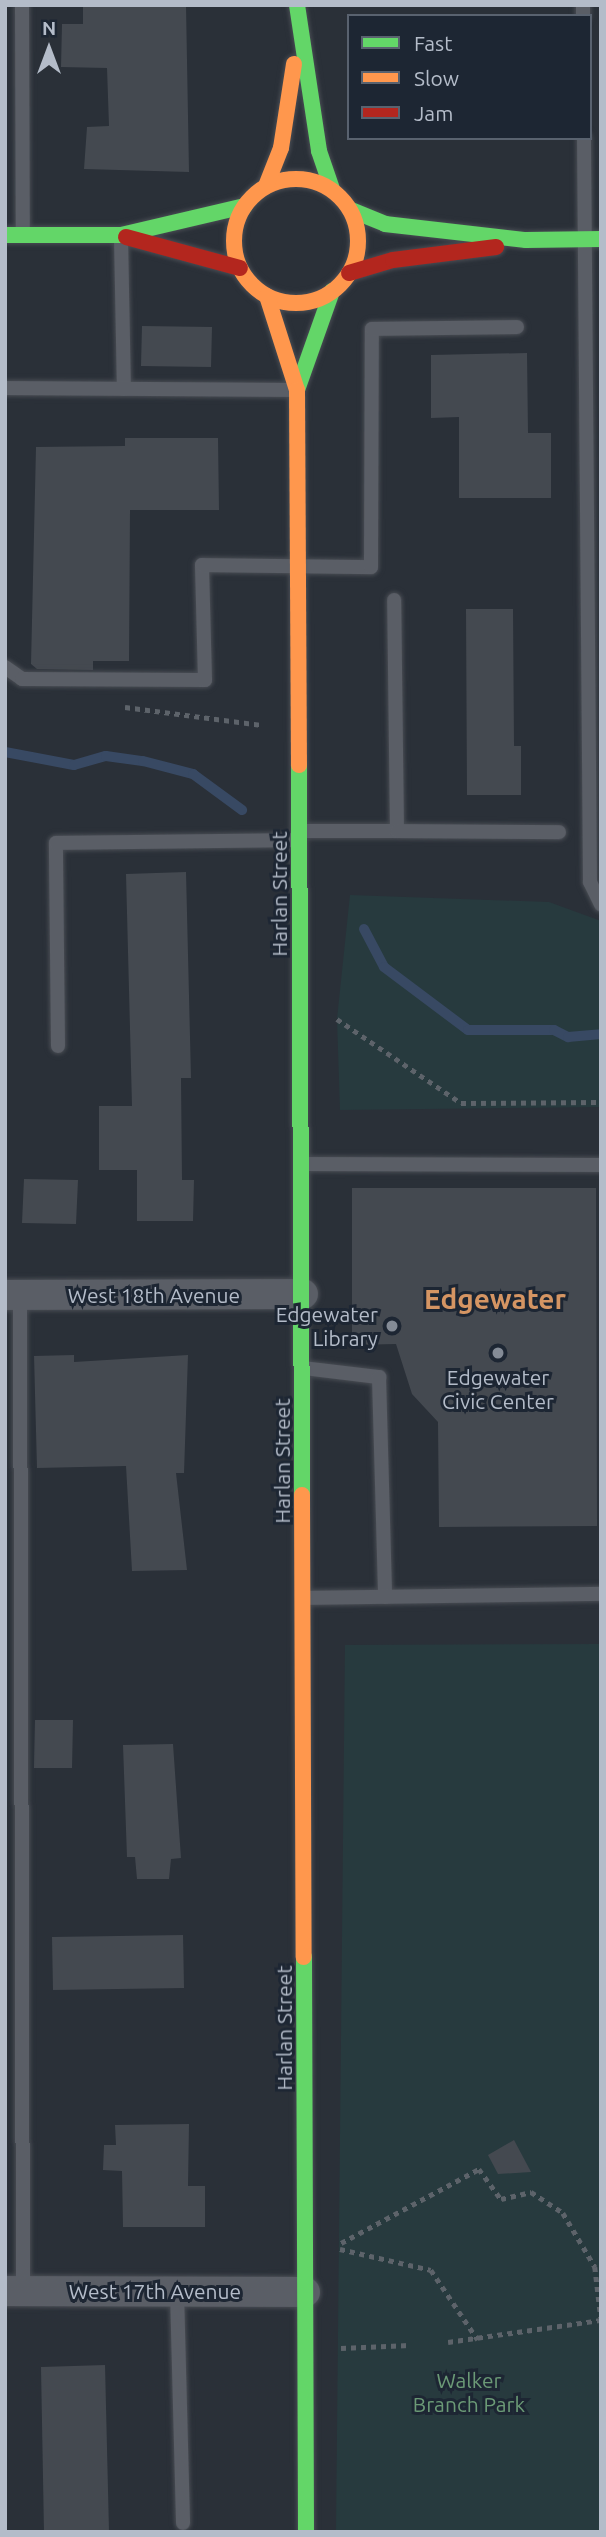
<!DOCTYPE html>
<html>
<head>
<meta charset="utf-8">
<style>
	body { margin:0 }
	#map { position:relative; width:606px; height:2537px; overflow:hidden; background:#2a3038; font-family:Ubuntu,sans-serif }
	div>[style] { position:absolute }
	.green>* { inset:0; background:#273a3e }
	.stream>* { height:10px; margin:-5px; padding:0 5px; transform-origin:5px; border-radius:5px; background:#384963 }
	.building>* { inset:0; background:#444950 }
	.path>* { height:4.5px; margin-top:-2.25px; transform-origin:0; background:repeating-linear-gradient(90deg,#5d636a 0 5px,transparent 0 10px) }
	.roads { filter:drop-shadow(0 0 2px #484c53) drop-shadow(0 0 2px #484c53) }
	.lane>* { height:14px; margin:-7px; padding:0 7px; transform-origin:7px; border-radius:7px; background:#5a5e66 }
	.street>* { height:30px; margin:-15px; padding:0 15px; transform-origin:15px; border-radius:15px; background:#5a5e66 }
	.fast>* { height:16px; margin:-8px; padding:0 8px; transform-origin:8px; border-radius:8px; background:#63d668 }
	.slow>* { height:16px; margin:-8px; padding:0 8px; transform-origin:8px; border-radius:8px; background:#ff974d }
	.slow>.ring { margin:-8px; padding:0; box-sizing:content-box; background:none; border:16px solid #ff974d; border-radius:50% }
	.jam>* { height:16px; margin:-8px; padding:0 8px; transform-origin:8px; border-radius:8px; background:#b3261e }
	.dots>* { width:19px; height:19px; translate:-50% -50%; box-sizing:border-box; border:4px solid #1d2633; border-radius:50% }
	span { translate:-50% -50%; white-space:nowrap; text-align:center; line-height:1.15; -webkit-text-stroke:6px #1d2633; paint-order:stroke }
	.street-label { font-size:21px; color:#b4bcc9 }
	.poi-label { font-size:21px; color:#b4bcc9 }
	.right { translate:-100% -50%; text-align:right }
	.park-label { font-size:21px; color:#6b9a76 }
	.district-label { font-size:28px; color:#d59563; font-weight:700 }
	.frame { position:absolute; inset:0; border:7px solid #b4bcc9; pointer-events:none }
	.legend { position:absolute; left:347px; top:14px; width:245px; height:126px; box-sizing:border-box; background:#1d2633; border:2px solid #59626f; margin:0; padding:9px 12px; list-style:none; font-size:21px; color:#b4bcc9 }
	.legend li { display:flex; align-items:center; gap:14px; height:35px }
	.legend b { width:35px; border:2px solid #59626f }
	.north { position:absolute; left:14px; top:14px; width:70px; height:70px; -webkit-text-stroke:5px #1d2633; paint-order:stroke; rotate:0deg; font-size:19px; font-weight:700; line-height:28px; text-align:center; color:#b4bcc9 }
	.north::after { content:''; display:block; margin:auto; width:24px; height:32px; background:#b4bcc9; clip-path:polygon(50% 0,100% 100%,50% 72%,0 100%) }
</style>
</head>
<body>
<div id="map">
	<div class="green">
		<i style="clip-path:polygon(350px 895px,549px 902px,601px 921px,601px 1107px,340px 1110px,337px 1019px)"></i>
		<i style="clip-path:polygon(601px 1644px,601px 2532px,336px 2532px,345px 1645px)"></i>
	</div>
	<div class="stream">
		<i style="left:5px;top:752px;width:70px;rotate:10.7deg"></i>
		<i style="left:74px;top:765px;width:33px;rotate:-16deg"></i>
		<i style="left:106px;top:756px;width:37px;rotate:8deg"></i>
		<i style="left:143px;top:761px;width:52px;rotate:14.6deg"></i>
		<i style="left:193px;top:774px;width:61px;rotate:36.3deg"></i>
		<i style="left:364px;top:929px;width:43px;rotate:62.2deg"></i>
		<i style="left:384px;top:967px;width:105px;rotate:36.9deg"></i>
		<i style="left:468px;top:1030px;width:86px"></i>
		<i style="left:554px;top:1030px;width:16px;rotate:27deg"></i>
		<i style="left:568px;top:1037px;width:33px;rotate:-5deg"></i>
	</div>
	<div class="building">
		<i style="clip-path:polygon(83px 5px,186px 5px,189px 172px,84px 169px,87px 127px,109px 126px,107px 68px,61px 67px,62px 24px,83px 24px)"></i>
		<i style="clip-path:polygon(142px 326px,212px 327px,211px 367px,141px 366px)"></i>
		<i style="clip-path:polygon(527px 353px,528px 433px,551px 433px,551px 498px,459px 498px,459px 417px,431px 418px,431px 355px)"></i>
		<i style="clip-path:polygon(125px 438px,218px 438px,219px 510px,130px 510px,129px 661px,93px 661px,93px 670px,37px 669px,31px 664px,36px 447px,125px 446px)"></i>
		<i style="clip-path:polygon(466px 609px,513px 609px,514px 746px,521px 746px,521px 795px,467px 795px)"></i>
		<i style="clip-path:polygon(186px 872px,191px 1078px,181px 1078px,182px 1180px,194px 1180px,193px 1221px,137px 1221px,137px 1170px,99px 1170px,99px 1106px,132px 1106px,126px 874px)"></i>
		<i style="clip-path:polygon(24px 1179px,78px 1180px,76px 1224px,22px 1223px)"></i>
		<i style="clip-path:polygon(352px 1188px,596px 1188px,597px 1526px,439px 1527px,438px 1422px,412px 1394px,396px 1344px,352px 1345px)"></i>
		<i style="clip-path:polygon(74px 1355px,74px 1362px,188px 1355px,184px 1473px,176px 1473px,187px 1570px,132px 1571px,126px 1466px,37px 1468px,34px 1356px)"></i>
		<i style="clip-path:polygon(35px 1720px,73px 1720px,72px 1768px,34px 1768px)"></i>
		<i style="clip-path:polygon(173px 1744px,181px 1858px,171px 1859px,169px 1879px,137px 1879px,135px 1857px,127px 1857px,123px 1745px)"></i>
		<i style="clip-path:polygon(183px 1935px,184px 1988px,53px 1990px,52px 1937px)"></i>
		<i style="clip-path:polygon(189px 2124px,188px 2186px,205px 2186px,205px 2227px,123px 2227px,122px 2171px,103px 2170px,104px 2145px,116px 2145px,115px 2125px)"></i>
		<i style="clip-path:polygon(514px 2140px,531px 2172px,498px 2174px,488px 2155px)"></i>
		<i style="clip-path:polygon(105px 2365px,109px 2532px,44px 2532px,41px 2367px)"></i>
	</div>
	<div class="path">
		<i style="left:125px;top:707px;width:138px;rotate:7.5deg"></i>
		<i style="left:337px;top:1019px;width:150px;rotate:34.1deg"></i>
		<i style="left:461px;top:1103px;width:140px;rotate:-0.4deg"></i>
		<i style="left:341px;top:2243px;width:157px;rotate:-28.2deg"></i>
		<i style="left:479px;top:2169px;width:37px;rotate:54deg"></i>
		<i style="left:501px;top:2199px;width:31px;rotate:-13deg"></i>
		<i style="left:531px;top:2192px;width:38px;rotate:33deg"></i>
		<i style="left:563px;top:2213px;width:63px;rotate:59.3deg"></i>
		<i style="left:595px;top:2267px;width:51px;rotate:83.3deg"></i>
		<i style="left:340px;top:2249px;width:93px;rotate:13deg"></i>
		<i style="left:431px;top:2270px;width:84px;rotate:56.1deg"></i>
		<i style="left:448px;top:2342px;width:155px;rotate:-8.2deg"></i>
		<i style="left:341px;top:2348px;width:69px;rotate:-2.5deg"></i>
	</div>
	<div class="roads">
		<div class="lane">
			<i style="left:22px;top:5px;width:230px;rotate:89.8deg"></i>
			<i style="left:583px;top:5px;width:11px;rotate:90deg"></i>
			<i style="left:584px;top:138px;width:744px;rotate:89.54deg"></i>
			<i style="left:590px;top:882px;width:25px;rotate:64deg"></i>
			<i style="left:121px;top:237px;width:152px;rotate:88.9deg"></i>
			<i style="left:5px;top:388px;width:289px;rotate:0.4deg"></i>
			<i style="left:5px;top:667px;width:21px;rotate:35deg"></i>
			<i style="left:22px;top:679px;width:183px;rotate:0.3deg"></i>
			<i style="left:205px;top:680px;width:115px;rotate:-91.5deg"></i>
			<i style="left:202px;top:565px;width:169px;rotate:0.7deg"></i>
			<i style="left:371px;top:567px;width:238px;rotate:-89.8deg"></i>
			<i style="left:372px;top:329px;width:145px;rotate:-0.8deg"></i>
			<i style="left:302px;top:831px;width:95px"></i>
			<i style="left:397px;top:831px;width:231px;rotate:-90.7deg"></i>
			<i style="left:397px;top:831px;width:162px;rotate:0.4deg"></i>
			<i style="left:58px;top:1046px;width:203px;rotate:-90.6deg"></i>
			<i style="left:56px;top:843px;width:241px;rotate:-0.7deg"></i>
			<i style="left:302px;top:1164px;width:299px;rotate:0.2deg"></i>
			<i style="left:20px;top:1295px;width:996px;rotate:89.83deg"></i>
			<i style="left:303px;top:1368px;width:77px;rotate:6.8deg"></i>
			<i style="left:379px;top:1377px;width:220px;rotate:88.4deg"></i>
			<i style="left:305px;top:1598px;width:296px;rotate:-0.8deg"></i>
			<i style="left:177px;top:2292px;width:231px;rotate:88.5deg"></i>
		</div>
		<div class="street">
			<i style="left:5px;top:1295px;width:298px;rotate:-0.2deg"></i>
			<i style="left:5px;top:2291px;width:300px;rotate:0.2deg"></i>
		</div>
		<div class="fast">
			<i style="left:297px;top:5px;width:148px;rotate:81.4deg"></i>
			<i style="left:319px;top:151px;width:40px;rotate:71.1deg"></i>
			<i style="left:351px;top:210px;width:37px;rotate:22deg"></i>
			<i style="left:385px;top:224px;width:142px;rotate:6.5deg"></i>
			<i style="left:526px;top:240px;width:75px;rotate:-0.8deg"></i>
			<i style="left:5px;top:235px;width:116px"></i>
			<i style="left:121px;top:235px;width:127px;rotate:-13.2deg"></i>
			<i style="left:297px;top:390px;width:105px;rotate:-70.5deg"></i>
			<i style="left:299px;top:765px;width:730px;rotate:89.76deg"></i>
			<i style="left:304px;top:1957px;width:575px;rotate:89.8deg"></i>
		</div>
		<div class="slow">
			<i class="ring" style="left:234px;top:179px;width:108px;height:108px"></i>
			<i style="left:266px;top:186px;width:41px;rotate:-68.5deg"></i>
			<i style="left:281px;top:148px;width:85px;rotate:-81.2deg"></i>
			<i style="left:267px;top:296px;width:99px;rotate:72.3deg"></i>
			<i style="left:297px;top:390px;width:375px;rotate:89.7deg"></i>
			<i style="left:302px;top:1495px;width:462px;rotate:89.8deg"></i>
		</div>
		<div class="jam">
			<i style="left:126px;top:237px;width:118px;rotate:15.2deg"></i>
			<i style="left:349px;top:273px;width:46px;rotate:-16.5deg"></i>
			<i style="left:393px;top:260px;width:104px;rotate:-7.2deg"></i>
		</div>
	</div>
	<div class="dots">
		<i style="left:392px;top:1326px;background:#848b96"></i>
		<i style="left:498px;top:1353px;background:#848b96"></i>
	</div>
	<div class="street-label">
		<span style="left:279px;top:894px;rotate:-90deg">Harlan Street</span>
		<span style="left:154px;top:1295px">West 18th Avenue</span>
		<span style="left:282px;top:1461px;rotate:-90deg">Harlan Street</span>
		<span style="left:284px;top:2028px;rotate:-90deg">Harlan Street</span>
		<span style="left:155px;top:2291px">West 17th Avenue</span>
	</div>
	<div class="poi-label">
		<span class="right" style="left:378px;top:1326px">Edgewater<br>Library</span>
		<span style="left:498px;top:1389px">Edgewater<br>Civic Center</span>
	</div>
	<div class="park-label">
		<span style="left:469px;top:2392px">Walker<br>Branch Park</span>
	</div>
	<div class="district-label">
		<span style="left:495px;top:1299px">Edgewater</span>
	</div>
	<div class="frame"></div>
	<ul class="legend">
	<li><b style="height:9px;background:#63d668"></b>Fast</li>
	<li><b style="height:9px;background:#ff974d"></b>Slow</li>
	<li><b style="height:9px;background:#b3261e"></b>Jam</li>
	</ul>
	<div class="north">N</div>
</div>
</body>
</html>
